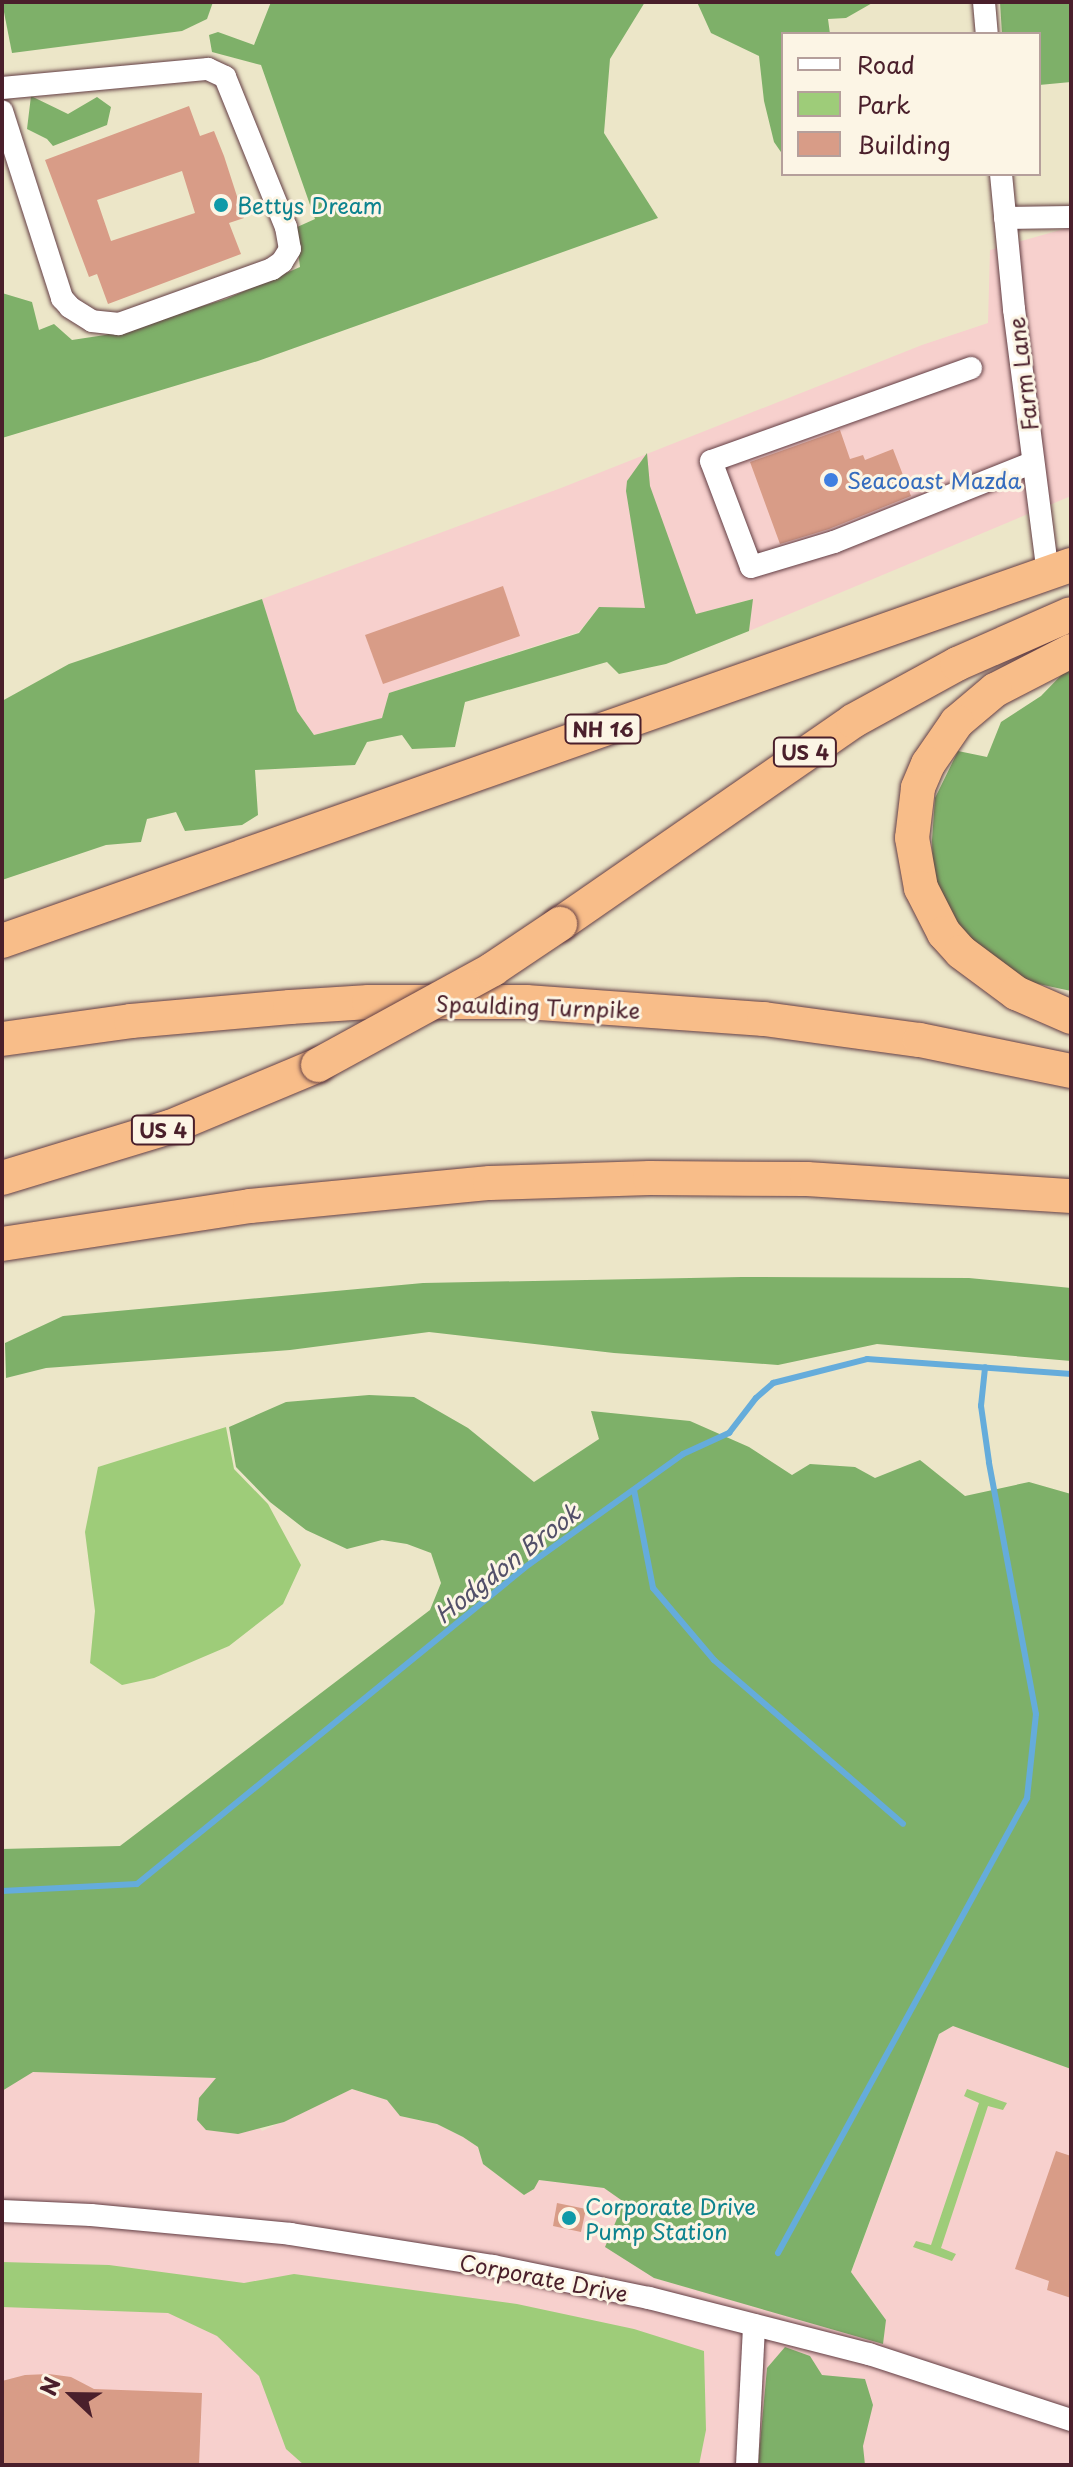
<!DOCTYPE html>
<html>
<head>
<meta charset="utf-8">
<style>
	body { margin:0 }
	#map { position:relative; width:1073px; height:2467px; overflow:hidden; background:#ece6c8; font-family:"Playpen Sans",sans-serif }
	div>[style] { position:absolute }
	.built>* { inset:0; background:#f7d0cd }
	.green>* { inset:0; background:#9ecc79 }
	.forest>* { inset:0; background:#7eb069 }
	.stream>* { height:6px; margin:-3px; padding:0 3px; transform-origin:3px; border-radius:3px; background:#65acdb }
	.building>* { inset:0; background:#d89c87 }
	.roads { filter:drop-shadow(0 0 2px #623d43) drop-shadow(0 0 2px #623d43) }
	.minor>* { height:22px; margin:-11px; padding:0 11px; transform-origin:11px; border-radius:11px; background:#fff }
	.highway>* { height:34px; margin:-17px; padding:0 17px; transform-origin:17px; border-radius:17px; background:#f8bd89 }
	.bridges { filter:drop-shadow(0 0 2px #623d43) drop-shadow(0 0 2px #623d43) }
	.highway-bridge>* { height:34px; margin:-17px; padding:0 17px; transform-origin:17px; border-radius:17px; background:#f8bd89 }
	.dots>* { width:22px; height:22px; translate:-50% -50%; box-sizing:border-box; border:4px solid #fcf5e5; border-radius:50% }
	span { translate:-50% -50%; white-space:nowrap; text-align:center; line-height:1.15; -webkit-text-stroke:6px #fcf5e5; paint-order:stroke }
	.shield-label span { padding:2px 6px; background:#fcf5e5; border:2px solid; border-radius:6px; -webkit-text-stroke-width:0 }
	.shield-label { font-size:20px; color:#4a1f2b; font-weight:700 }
	.culture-label { font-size:22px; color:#0d838f }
	.left { translate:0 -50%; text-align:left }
	.street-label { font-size:22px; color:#4a1f2b }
	.shop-label { font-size:22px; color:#366cbe }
	.water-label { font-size:24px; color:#535069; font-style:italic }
	.frame { position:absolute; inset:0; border:4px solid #4a1f2b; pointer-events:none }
	.legend { position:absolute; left:781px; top:32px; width:260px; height:144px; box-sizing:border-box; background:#fcf5e5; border:2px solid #b59f9b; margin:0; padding:10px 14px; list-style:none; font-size:24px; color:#4a1f2b }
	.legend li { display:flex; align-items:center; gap:16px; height:40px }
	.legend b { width:40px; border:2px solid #b59f9b }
	.north { position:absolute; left:32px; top:2355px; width:80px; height:80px; -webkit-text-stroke:6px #fcf5e5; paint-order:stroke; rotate:292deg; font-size:22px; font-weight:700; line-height:32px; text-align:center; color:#4a1f2b }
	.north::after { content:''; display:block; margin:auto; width:28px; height:36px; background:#4a1f2b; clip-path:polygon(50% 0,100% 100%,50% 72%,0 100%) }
</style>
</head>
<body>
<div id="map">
	<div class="built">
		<i style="clip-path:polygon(1071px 227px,1071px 496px,749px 631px,752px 599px,697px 614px,599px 607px,579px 632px,389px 693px,382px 718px,314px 735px,297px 711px,262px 599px,561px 488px,922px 345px,988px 323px,990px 250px)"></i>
		<i style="clip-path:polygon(952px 2025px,1071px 2069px,1071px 2465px,2px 2465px,2px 2091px,32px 2072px,217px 2078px,262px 2131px,352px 2089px,387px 2100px,400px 2116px,437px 2124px,463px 2137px,478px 2147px,483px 2164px,524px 2195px,539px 2180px,604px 2188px,625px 2201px,654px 2278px,763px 2308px,878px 2308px,851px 2273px,939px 2034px)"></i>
	</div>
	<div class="green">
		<i style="clip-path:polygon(226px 1427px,234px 1469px,268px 1504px,301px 1565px,283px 1604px,229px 1646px,154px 1678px,122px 1685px,90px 1663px,95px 1611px,85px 1532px,98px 1467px)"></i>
		<i style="clip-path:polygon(967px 2089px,1007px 2103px,1003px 2110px,988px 2106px,941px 2248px,956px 2254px,952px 2261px,913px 2247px,916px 2241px,931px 2245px,979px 2103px,964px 2096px)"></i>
		<i style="clip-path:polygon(2px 2262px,109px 2265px,244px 2283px,294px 2274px,517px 2304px,634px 2329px,704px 2351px,706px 2430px,699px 2465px,304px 2465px,286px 2449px,259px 2376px,217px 2336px,168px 2313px,2px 2307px)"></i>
	</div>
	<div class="forest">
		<i style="clip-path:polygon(2px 2px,213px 2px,207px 19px,182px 31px,12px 53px)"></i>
		<i style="clip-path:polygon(271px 2px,645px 2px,610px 59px,604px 133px,658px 218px,258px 361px,2px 438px,2px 293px,32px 302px,39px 330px,54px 324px,72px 340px,105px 335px,226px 299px,300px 267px,295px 228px,315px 219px,261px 65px,212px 52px,209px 35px,218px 32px,254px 45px)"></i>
		<i style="clip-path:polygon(697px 2px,874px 2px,846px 18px,828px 19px,830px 34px,783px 34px,783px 155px,774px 142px,764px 101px,759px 56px,711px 33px)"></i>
		<i style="clip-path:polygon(1000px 2px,1071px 2px,1071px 82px,1039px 85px,1039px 34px,1002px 34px)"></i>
		<i style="clip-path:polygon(31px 96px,68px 114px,97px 97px,111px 107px,107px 125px,53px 146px,47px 139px,27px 129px)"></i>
		<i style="clip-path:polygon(647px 453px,650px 486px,696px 614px,753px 599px,749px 631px,666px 664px,619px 674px,607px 662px,465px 702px,455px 747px,412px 749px,402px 735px,367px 742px,355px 765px,255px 770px,258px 815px,242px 825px,185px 831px,176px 812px,147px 819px,141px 842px,106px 845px,2px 880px,2px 701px,69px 664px,262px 599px,297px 711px,314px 735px,382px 718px,389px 693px,579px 633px,599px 607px,645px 608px,626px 491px,627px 481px)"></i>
		<i style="clip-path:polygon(1071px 665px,1071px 991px,1034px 983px,995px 966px,970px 944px,951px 915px,933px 874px,932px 840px,935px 798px,958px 751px,987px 757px,1001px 722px,1041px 696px)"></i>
		<i style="clip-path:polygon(742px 1277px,969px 1278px,1071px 1288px,1071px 1361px,877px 1344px,778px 1365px,614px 1353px,429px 1332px,290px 1350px,46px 1368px,6px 1378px,5px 1343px,63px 1316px,423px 1283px)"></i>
		<i style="clip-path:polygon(369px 1395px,414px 1397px,468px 1428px,534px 1482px,599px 1439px,591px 1411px,690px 1421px,749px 1447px,792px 1475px,810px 1464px,855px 1467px,875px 1478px,920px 1460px,965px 1496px,1029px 1482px,1071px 1494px,1071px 2069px,953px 2026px,939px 2034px,851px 2272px,886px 2320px,883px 2344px,654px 2278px,605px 2247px,624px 2202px,604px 2188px,539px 2180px,534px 2189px,524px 2195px,483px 2164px,478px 2147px,463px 2137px,437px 2124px,400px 2116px,387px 2100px,352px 2089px,284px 2122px,238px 2134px,206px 2130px,197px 2120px,199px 2098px,216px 2078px,33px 2072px,2px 2091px,2px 1849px,120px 1846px,430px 1610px,441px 1583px,431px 1553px,407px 1544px,382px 1540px,347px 1549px,306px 1530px,270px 1502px,236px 1467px,229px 1427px,286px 1402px)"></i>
		<i style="clip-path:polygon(785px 2347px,810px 2356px,822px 2375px,865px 2379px,873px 2405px,863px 2446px,865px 2465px,758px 2465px,767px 2368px)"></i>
	</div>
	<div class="stream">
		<i style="left:634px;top:1490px;width:100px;rotate:79deg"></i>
		<i style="left:653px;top:1588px;width:94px;rotate:49.7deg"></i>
		<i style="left:714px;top:1660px;width:250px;rotate:40.9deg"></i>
		<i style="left:2px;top:1891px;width:135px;rotate:-3deg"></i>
		<i style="left:137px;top:1884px;width:500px;rotate:-39.2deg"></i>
		<i style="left:524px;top:1568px;width:196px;rotate:-35.6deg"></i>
		<i style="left:683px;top:1454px;width:51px;rotate:-24.5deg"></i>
		<i style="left:729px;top:1433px;width:44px;rotate:-52.4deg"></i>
		<i style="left:756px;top:1398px;width:23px;rotate:-41deg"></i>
		<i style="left:773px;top:1383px;width:97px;rotate:-14.3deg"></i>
		<i style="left:867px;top:1359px;width:205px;rotate:4.2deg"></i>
		<i style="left:778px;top:2253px;width:519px;rotate:-61.31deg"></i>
		<i style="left:1027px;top:1798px;width:84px;rotate:-83.9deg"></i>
		<i style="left:1036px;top:1714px;width:256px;rotate:-100.6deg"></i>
		<i style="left:989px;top:1462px;width:57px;rotate:-98.1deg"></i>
		<i style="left:981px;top:1406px;width:39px;rotate:-84deg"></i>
	</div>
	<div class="building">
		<i style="clip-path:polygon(evenodd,189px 106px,200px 136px,214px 131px,224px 156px,244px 218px,229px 223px,241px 254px,108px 304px,97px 274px,89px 277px,45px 160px,189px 106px,182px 171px,195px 213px,111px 241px,97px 200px,182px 171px)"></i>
		<i style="clip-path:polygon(840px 430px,850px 459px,863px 455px,865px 460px,893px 449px,911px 496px,829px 529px,780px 544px,750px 462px)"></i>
		<i style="clip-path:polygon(503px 586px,520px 636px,383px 684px,365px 635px)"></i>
		<i style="clip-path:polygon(1056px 2151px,1071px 2156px,1071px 2298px,1047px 2290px,1049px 2281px,1015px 2269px)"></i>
		<i style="clip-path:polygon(557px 2203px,586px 2209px,581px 2232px,553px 2226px)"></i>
		<i style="clip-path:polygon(49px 2374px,71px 2377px,94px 2389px,202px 2393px,199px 2465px,2px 2465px,2px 2381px,25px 2375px)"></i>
	</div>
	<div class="roads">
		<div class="minor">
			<i style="left:984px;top:2px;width:32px;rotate:85deg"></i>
			<i style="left:2px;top:88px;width:207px;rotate:-5.3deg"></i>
			<i style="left:208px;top:69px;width:19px;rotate:25deg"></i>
			<i style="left:225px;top:77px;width:162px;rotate:67.9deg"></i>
			<i style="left:286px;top:227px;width:22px;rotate:80deg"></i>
			<i style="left:290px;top:249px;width:15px;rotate:122deg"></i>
			<i style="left:282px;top:262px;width:12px;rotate:145deg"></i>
			<i style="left:272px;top:269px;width:163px;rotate:160.2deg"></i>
			<i style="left:119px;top:324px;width:27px;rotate:-174deg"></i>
			<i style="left:92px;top:321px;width:26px;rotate:-148deg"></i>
			<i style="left:70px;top:307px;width:12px;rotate:-132deg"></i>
			<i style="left:62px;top:298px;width:196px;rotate:-107.8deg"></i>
			<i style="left:1001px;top:174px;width:136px;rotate:84.5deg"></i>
			<i style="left:1014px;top:309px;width:266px;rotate:82.7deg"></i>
			<i style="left:1005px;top:218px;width:66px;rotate:-0.9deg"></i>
			<i style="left:971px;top:368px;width:276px;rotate:160.3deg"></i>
			<i style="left:711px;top:461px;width:113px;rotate:69.3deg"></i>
			<i style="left:751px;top:567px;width:87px;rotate:-16.8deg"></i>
			<i style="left:834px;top:542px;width:213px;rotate:-21.8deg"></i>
			<i style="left:2px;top:2211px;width:89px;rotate:2.6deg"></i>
			<i style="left:91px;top:2215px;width:201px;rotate:5.4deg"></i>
			<i style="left:291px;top:2234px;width:205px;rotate:9deg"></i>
			<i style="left:493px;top:2266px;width:159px;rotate:11.6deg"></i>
			<i style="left:649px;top:2298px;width:227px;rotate:14.3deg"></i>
			<i style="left:869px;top:2354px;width:213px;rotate:18.1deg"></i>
			<i style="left:747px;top:2465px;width:140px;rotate:-87.1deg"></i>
		</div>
		<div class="highway">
			<i style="left:1071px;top:651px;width:85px;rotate:152.8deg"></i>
			<i style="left:995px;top:690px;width:50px;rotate:139.9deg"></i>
			<i style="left:957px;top:722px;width:51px;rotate:124.6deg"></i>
			<i style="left:928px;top:764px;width:26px;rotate:113deg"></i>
			<i style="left:918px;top:788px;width:50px;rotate:96.8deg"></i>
			<i style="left:912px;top:838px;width:51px;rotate:79.8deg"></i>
			<i style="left:921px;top:888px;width:51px;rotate:62.9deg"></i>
			<i style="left:944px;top:933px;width:25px;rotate:48deg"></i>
			<i style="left:961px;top:952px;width:69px;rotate:36.7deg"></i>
			<i style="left:1016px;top:993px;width:60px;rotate:23.6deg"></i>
			<i style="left:560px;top:924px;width:356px;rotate:-34.7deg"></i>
			<i style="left:853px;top:721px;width:119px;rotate:-28.7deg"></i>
			<i style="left:957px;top:664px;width:124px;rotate:-23.7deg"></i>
			<i style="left:2px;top:941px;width:1133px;rotate:-19.38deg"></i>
			<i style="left:2px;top:1039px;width:130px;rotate:-7.9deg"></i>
			<i style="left:131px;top:1021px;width:160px;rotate:-5deg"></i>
			<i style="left:290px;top:1007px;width:79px;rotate:-3.6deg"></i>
			<i style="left:369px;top:1002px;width:157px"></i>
			<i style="left:526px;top:1002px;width:239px;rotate:4.1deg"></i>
			<i style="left:764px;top:1019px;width:157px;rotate:7.7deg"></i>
			<i style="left:920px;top:1040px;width:154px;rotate:11.6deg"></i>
			<i style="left:2px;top:1178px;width:176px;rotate:-16.9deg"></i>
			<i style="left:170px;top:1127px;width:160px;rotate:-22.7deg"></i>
			<i style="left:2px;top:1244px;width:251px;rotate:-8.7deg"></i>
			<i style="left:250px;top:1206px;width:241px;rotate:-5.5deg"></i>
			<i style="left:490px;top:1183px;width:160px;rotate:-1.8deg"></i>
			<i style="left:650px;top:1178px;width:157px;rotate:0.4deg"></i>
			<i style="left:807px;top:1179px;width:265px;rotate:3.7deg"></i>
		</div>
	</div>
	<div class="bridges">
		<div class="highway-bridge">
			<i style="left:318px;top:1065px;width:200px;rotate:-28.7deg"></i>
			<i style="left:493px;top:969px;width:81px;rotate:-33.9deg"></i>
		</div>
	</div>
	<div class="dots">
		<i style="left:221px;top:205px;background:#0f9aa8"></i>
		<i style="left:831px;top:480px;background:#3f7fe0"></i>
		<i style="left:569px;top:2218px;background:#0f9aa8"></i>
	</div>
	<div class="shield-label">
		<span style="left:603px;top:729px">NH 16</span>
		<span style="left:805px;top:752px">US 4</span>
		<span style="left:163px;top:1130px">US 4</span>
	</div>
	<div class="culture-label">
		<span class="left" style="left:237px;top:205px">Bettys Dream</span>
		<span class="left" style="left:585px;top:2218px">Corporate Drive<br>Pump Station</span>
	</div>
	<div class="street-label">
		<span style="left:1022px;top:374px;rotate:-97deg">Farm Lane</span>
		<span style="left:538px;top:1006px;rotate:2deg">Spaulding Turnpike</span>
		<span style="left:544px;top:2277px;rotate:11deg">Corporate Drive</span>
	</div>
	<div class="shop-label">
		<span class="left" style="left:847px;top:480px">Seacoast Mazda</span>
	</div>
	<div class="water-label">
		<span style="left:507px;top:1563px;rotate:-38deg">Hodgdon Brook</span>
	</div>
	<div class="frame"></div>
	<ul class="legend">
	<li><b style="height:10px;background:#fff"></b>Road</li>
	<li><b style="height:22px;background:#9ecc79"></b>Park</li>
	<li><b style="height:22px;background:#d89c87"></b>Building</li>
	</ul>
	<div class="north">N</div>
</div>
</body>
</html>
